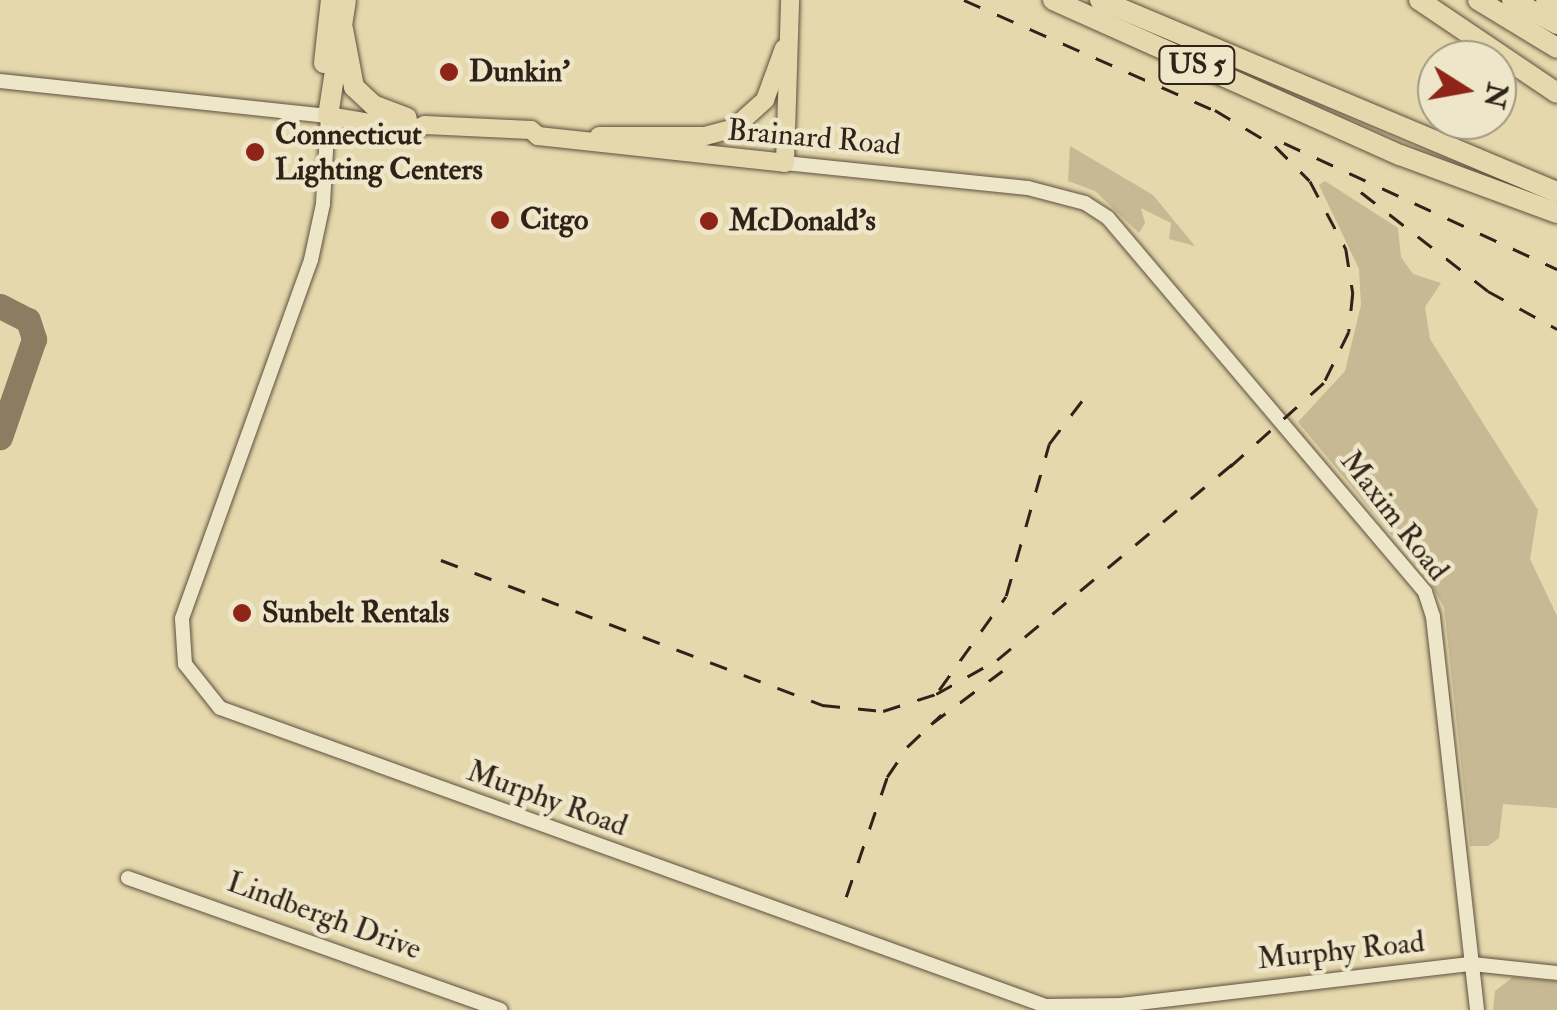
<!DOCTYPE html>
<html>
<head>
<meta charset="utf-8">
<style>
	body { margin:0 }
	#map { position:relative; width:1557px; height:1010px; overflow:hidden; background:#e5d8ac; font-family:"IM FELL Double Pica",serif }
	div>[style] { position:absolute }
	.green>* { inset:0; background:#c6b993 }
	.taxiway>* { height:25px; margin:-12.5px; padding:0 12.5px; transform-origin:12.5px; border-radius:12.5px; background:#8a7d62 }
	.roads { filter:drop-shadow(0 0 2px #5d503e) drop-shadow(0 0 2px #5d503e) }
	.minor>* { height:14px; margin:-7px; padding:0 7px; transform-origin:7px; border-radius:7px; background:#eee6c9 }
	.major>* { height:18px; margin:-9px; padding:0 9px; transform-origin:9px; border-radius:9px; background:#e5d8ac }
	.highway>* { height:20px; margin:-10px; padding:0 10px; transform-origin:10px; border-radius:10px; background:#e5d8ac }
	.rail>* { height:2.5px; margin-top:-1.25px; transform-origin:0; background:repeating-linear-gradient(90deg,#302219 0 18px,transparent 0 36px) }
	.dots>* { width:28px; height:28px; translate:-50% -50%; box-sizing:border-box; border:5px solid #eee6c9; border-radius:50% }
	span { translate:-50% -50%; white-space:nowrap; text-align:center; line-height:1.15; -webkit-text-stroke:9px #eee6c9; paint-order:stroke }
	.shield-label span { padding:2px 8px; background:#eee6c9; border:2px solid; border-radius:8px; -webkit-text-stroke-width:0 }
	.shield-label { font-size:28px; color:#302219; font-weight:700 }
	.poi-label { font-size:30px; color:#302219; font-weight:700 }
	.left { translate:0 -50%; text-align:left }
	.street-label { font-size:30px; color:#302219 }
	.north { position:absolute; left:1417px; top:40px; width:100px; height:100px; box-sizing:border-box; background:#eee6c9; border:2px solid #a29883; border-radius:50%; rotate:101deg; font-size:28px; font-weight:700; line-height:40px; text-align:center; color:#302219 }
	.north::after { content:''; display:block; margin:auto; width:35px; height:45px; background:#8f2418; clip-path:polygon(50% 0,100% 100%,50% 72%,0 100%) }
</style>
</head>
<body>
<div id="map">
	<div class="green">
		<i style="clip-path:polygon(1070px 146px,1153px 195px,1195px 246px,1169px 239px,1171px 223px,1141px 208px,1145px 223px,1139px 233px,1095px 191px,1068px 181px)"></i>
		<i style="clip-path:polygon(1325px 181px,1398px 228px,1401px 257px,1413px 274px,1441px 283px,1425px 307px,1430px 339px,1538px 510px,1530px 559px,1557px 616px,1557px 808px,1503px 804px,1499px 838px,1488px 846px,1470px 846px,1444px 607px,1426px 576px,1298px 422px,1345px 371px,1361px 305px,1359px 269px,1319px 185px)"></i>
		<i style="clip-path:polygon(1513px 977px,1557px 981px,1557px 1010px,1493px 1010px,1495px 991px)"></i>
	</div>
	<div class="taxiway">
		<i style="left:0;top:306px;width:31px;rotate:27deg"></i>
		<i style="left:28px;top:320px;width:20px;rotate:72deg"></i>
		<i style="left:34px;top:339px;width:104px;rotate:109.1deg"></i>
	</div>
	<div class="roads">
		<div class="minor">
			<i style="left:0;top:81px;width:330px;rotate:6.1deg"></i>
			<i style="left:328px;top:116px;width:88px;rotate:93.3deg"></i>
			<i style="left:323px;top:204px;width:57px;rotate:102.1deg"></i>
			<i style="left:311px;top:260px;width:381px;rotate:109.8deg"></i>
			<i style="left:182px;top:619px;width:45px;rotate:86.2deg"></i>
			<i style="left:185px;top:664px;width:56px;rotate:51.5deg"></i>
			<i style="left:220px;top:708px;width:878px;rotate:19.84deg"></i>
			<i style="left:1046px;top:1006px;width:75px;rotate:-0.8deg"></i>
			<i style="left:1121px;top:1005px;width:353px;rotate:-6.7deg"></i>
			<i style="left:1472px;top:964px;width:85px;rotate:6deg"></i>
			<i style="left:785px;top:163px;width:244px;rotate:5.9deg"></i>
			<i style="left:1028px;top:188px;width:59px;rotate:14.7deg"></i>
			<i style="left:1085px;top:203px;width:27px;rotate:33deg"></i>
			<i style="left:1108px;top:218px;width:490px;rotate:49.7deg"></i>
			<i style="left:1425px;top:592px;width:26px;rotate:72deg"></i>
			<i style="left:1433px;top:617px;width:395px;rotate:83.6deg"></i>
			<i style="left:128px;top:878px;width:395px;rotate:19.5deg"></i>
		</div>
		<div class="major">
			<i style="left:328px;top:116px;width:86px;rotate:9.4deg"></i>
			<i style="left:413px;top:130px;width:13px;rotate:-23deg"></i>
			<i style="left:425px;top:125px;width:106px;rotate:2.7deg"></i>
			<i style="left:531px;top:130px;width:9px;rotate:41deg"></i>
			<i style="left:538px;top:136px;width:248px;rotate:6.2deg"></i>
			<i style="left:785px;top:163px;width:163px;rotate:-88.2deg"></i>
			<i style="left:599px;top:136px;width:106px"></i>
			<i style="left:705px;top:136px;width:30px;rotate:-15deg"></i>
			<i style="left:734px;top:128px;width:42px;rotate:-42.1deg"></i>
			<i style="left:765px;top:100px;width:55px;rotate:-69.9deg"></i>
		</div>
		<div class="highway">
			<i style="left:1053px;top:0;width:380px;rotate:24.1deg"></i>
			<i style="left:1400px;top:155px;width:167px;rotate:20.3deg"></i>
			<i style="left:1100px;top:0;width:496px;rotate:22.8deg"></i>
			<i style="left:1419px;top:0;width:166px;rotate:34deg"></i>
			<i style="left:1478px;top:0;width:92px;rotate:31.3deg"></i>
			<i style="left:1512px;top:0;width:51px;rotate:28.1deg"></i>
			<i style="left:1546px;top:0;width:13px;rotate:32deg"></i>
			<i style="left:343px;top:29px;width:59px;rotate:79.3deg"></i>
			<i style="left:354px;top:87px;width:26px;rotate:43deg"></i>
			<i style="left:373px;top:105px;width:36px;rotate:21deg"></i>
			<i style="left:324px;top:63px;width:63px;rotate:-83.7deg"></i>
			<i style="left:328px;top:116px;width:117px;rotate:-81.2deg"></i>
		</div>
	</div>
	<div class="rail">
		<i style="left:964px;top:0;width:285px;rotate:23.8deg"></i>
		<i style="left:1215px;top:110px;width:70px;rotate:31deg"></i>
		<i style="left:1275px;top:146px;width:49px;rotate:45deg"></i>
		<i style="left:1310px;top:181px;width:77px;rotate:62.1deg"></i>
		<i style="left:1346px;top:249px;width:45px;rotate:81deg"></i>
		<i style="left:1353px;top:293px;width:39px;rotate:96deg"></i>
		<i style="left:1349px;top:332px;width:57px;rotate:116.1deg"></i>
		<i style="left:1324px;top:383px;width:132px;rotate:138.1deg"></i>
		<i style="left:1284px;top:143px;width:301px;rotate:24.8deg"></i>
		<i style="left:1361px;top:192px;width:161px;rotate:37.9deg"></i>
		<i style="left:1488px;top:291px;width:79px;rotate:28.8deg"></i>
		<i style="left:441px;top:560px;width:408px;rotate:20.8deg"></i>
		<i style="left:822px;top:705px;width:61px;rotate:5.6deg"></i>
		<i style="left:883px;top:711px;width:56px;rotate:-17.8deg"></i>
		<i style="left:936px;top:694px;width:70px;rotate:-29.1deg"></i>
		<i style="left:997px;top:660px;width:310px;rotate:-39.8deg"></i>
		<i style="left:939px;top:690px;width:115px;rotate:-54.5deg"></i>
		<i style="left:1006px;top:596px;width:158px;rotate:-74.2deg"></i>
		<i style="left:1049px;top:444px;width:58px;rotate:-52.7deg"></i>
		<i style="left:931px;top:724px;width:89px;rotate:-36.7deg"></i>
		<i style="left:846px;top:897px;width:127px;rotate:-71.1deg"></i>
		<i style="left:887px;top:777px;width:36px;rotate:-56deg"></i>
		<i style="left:907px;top:747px;width:47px;rotate:-43.3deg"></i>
	</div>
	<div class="dots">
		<i style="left:449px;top:72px;background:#8f2418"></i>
		<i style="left:255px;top:152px;background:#8f2418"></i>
		<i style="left:500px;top:220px;background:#8f2418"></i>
		<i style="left:709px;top:221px;background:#8f2418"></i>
		<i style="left:242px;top:613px;background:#8f2418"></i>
	</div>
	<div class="shield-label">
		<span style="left:1197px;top:65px">US 5</span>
	</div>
	<div class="poi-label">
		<span class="left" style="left:469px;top:72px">Dunkin'</span>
		<span class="left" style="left:275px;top:152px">Connecticut<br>Lighting Centers</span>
		<span class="left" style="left:520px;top:220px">Citgo</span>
		<span class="left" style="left:729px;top:221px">McDonald's</span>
		<span class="left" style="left:262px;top:613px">Sunbelt Rentals</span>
	</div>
	<div class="street-label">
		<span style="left:814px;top:138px;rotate:5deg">Brainard Road</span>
		<span style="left:1394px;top:516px;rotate:52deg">Maxim Road</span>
		<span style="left:547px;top:799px;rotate:20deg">Murphy Road</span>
		<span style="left:324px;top:916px;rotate:20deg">Lindbergh Drive</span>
		<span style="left:1341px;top:951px;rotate:-6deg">Murphy Road</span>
	</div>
	<div class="north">N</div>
</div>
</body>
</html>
